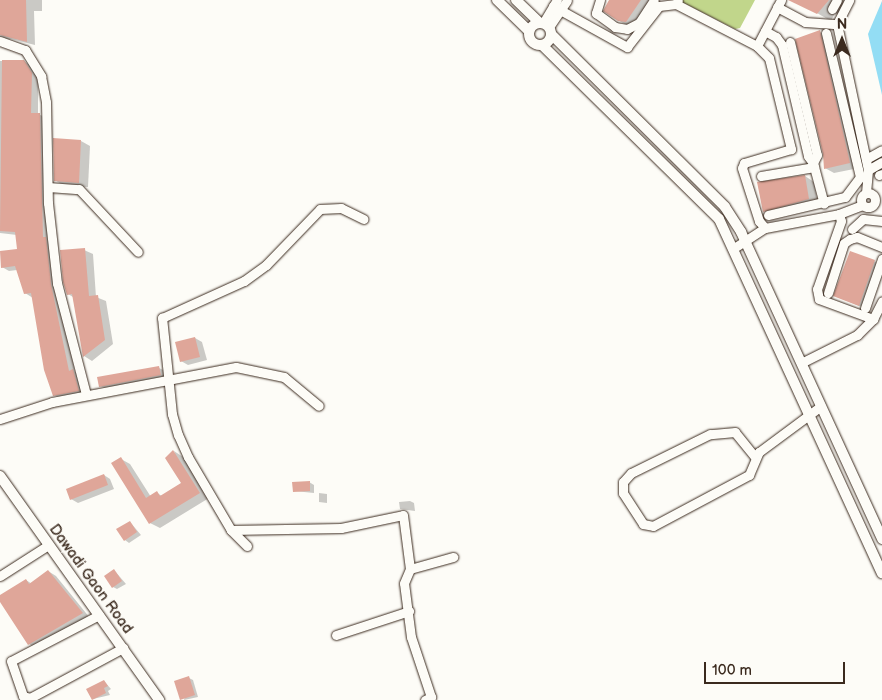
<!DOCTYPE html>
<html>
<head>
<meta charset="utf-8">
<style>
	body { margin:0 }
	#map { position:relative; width:882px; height:700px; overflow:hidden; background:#fdfcf7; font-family:"Balsamiq Sans",sans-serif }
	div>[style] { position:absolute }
	.green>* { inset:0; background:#c1d68b }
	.water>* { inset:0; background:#93ddf4 }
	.shadow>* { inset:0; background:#0003 }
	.building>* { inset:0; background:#dfa699 }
	.roads { filter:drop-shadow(0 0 1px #3b2a1e) drop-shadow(0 0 1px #3b2a1e) }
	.minor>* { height:9px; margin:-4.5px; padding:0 4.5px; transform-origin:4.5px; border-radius:4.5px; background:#fdfcf7 }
	.minor>.ring { margin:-4.5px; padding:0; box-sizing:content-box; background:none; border:9px solid #fdfcf7; border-radius:50% }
	.tertiary>* { height:10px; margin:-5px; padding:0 5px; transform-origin:5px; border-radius:5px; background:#fdfcf7 }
	.tertiary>.ring { margin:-5px; padding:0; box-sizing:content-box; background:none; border:10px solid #fdfcf7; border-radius:50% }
	span { translate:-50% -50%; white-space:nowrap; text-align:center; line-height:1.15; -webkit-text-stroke:4px #fdfcf7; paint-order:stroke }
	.street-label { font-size:15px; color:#3b2a1e }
	.north { position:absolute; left:817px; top:15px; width:50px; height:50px; -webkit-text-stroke:4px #fdfcf7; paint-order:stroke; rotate:0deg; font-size:14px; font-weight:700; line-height:20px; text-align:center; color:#3b2a1e }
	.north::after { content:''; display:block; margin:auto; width:18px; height:22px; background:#3b2a1e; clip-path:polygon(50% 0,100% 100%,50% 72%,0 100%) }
	.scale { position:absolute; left:704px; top:662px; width:141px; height:22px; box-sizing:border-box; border:2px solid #3b2a1e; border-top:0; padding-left:6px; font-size:15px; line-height:18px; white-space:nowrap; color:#3b2a1e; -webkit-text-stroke:4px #fdfcf7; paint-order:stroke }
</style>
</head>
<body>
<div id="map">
	<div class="green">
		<i style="clip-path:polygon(678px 0,755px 0,740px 28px,735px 29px)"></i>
	</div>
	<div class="water">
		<i style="clip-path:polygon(882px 1px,882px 95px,868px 34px)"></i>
	</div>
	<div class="shadow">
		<i style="clip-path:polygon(0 0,42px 0,42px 11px,34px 11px,35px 45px,11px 39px,0 41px)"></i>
		<i style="clip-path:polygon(610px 0,653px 0,640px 25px,628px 26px,618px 20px)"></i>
		<i style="clip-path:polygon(794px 0,848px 0,840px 15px,835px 13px,831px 21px)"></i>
		<i style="clip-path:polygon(820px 32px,829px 37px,859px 168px,834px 173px,825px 168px)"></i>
		<i style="clip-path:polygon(0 61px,24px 61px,31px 66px,38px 78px,38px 114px,47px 118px,58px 289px,75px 372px,80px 375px,85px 394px,61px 399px,54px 395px,33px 298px,25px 293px,17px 270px,9px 271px,2px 267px,18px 250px,17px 235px,0 233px)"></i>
		<i style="clip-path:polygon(81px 141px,90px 146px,88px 187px,64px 186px,55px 180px)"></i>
		<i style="clip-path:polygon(805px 176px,814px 182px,818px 204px,773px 217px,764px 211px)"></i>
		<i style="clip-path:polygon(84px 250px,93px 254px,96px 297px,106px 301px,113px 344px,92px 361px,84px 356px,73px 297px,68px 294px)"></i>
		<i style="clip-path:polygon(874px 261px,882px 266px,882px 272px,869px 310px,835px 296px)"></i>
		<i style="clip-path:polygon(195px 338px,202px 342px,207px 360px,188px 365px,181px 361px)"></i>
		<i style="clip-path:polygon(159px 368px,165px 371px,167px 378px,107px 389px,100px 386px)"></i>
		<i style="clip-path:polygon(174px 451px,183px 457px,209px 498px,160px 528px,150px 523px,121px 459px,130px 464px,151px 497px,157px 493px,162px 496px,182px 483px)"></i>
		<i style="clip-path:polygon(104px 475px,110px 479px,114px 489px,78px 503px,71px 499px)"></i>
		<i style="clip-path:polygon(309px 482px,314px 485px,314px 493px,294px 491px)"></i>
		<i style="clip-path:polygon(319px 493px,327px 494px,327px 503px,319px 502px)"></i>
		<i style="clip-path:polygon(410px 501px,414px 503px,415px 511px,400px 509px,399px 502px)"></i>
		<i style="clip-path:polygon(130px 522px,141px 535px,129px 543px,125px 540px)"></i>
		<i style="clip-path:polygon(114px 570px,126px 584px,117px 589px,113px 587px)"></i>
		<i style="clip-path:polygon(48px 571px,56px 576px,90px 618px,37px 649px,29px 644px,0 596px,26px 580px,32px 584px)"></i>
		<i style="clip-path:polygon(189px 678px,193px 680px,198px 697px,184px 700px)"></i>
		<i style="clip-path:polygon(104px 681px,111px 689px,108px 691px,110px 695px,93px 699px)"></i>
	</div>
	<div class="building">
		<i style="clip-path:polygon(0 0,26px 0,27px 42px,0 35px)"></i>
		<i style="clip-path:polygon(609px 0,641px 0,626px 22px,618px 21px,603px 11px)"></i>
		<i style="clip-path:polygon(788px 0,829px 0,817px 14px)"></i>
		<i style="clip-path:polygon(820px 30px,850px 163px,824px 169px,823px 154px,795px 39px)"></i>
		<i style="clip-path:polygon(2px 60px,24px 60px,32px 73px,31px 113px,40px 113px,43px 237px,46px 237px,51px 284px,69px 371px,73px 369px,79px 391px,53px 396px,44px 370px,31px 293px,24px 294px,15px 266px,1px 268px,0 251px,17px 249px,15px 232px,0 231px)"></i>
		<i style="clip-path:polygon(53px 138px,81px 140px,79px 183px,54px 181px)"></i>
		<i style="clip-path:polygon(805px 175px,809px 199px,763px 212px,757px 182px)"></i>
		<i style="clip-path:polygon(85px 248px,89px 296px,98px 295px,105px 340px,83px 357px,72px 294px,67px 295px,63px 282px,60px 250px)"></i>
		<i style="clip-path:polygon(850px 251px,875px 260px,859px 306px,833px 296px)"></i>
		<i style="clip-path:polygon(195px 337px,200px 357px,180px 362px,175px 342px)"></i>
		<i style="clip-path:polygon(159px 366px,161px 375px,99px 387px,97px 377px)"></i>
		<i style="clip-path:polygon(173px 450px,200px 493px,149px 524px,111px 463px,121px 457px,146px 498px,157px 491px,160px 496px,181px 483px,165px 458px)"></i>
		<i style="clip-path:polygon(104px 474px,108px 485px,70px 500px,66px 489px)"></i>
		<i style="clip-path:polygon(310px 481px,310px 491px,293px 492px,292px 482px)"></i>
		<i style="clip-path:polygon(130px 521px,137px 532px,124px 541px,116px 529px)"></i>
		<i style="clip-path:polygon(114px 569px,122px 581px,112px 588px,104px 576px)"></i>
		<i style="clip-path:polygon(48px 570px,83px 613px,28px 645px,0 602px,0 595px,26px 579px,29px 584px)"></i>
		<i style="clip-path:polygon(189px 676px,195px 695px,180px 700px,174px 681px)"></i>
		<i style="clip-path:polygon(104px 680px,108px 686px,104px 688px,106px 693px,92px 700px,86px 689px)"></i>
	</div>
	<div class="roads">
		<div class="minor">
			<i style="left:600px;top:0;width:14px;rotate:107deg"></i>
			<i style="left:596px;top:13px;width:24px;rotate:36deg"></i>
			<i style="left:615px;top:27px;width:12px;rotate:9deg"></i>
			<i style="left:627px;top:29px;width:13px;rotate:-27deg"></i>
			<i style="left:639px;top:23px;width:27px;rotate:-57deg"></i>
			<i style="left:676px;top:4px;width:91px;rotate:27.4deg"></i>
			<i style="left:757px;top:46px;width:17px;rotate:45deg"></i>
			<i style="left:769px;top:58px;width:94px;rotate:76.4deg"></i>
			<i style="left:791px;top:149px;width:49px;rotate:163.4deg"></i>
			<i style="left:744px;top:163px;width:5px;rotate:112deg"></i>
			<i style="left:742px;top:168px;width:56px;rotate:72.2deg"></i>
			<i style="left:759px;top:221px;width:9px;rotate:49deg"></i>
			<i style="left:765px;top:228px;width:75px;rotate:-10.7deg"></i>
			<i style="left:839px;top:214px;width:7px;rotate:74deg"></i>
			<i style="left:841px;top:221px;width:72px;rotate:109.4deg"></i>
			<i style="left:817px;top:289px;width:10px;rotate:79deg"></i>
			<i style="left:819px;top:299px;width:58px;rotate:20.3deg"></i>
			<i style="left:873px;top:319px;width:20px;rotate:-63deg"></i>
			<i style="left:553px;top:6px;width:85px;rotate:29deg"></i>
			<i style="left:627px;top:47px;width:52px;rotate:-52deg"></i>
			<i style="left:659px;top:6px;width:17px;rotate:-7deg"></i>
			<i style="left:676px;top:4px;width:4px;rotate:-63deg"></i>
			<i style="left:777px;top:7px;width:32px;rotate:28deg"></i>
			<i style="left:805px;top:22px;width:32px;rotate:4deg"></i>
			<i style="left:837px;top:24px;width:149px;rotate:78deg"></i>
			<i style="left:868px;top:170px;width:23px;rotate:95deg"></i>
			<i style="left:832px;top:9px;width:10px;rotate:-61deg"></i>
			<i style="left:543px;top:23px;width:27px;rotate:-59deg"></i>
			<i style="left:837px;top:24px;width:27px;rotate:-63deg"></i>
			<i style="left:549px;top:27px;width:32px;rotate:-56deg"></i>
			<i style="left:765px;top:31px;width:13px;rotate:29deg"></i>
			<i style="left:776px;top:37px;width:10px;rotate:53deg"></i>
			<i style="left:782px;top:45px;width:114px;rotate:76.8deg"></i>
			<i style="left:808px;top:156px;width:9px;rotate:54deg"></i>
			<i style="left:813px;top:163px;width:42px;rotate:75deg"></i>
			<i style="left:0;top:41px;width:27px;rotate:20deg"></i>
			<i style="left:25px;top:50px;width:31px;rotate:58deg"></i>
			<i style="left:41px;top:76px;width:26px;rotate:79deg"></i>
			<i style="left:46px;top:102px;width:101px;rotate:88.9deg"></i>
			<i style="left:48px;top:203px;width:81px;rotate:83.6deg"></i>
			<i style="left:57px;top:283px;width:115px;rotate:75.4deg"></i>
			<i style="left:790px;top:42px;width:116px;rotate:76.6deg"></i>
			<i style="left:817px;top:155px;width:9px;rotate:117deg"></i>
			<i style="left:757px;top:46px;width:52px;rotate:-62.4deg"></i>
			<i style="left:866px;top:159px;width:18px;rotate:-29deg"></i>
			<i style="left:868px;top:170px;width:16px;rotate:-30deg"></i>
			<i style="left:879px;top:175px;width:3px;rotate:-18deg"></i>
			<i style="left:761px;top:176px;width:54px;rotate:-9.6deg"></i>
			<i style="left:48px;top:187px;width:31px;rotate:4deg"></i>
			<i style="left:79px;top:189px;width:86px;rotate:46.9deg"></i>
			<i class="ring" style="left:861px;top:193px;width:5px;height:5px"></i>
			<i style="left:839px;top:214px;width:25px;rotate:-21deg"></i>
			<i style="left:768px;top:215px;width:79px;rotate:-13.2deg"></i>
			<i style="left:845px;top:197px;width:25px;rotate:-53deg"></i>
			<i style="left:860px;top:177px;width:148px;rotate:-103.3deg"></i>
			<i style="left:852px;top:229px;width:15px;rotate:-42deg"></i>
			<i style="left:863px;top:219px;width:19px;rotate:6deg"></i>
			<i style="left:734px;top:248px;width:37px;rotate:-33deg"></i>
			<i style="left:828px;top:293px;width:52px;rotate:-72.3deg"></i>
			<i style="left:844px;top:243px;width:7px;rotate:-34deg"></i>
			<i style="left:850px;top:239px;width:7px;rotate:-16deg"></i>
			<i style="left:857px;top:237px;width:27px;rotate:22deg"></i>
			<i style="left:865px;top:308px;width:52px;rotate:-70.9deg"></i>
			<i style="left:801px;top:363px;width:63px;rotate:-26.6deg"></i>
			<i style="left:857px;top:335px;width:23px;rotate:-45deg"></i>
			<i style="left:0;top:419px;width:55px;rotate:-18.1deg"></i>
			<i style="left:52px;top:402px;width:187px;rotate:-10.8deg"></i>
			<i style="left:236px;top:367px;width:49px;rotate:11.8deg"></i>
			<i style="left:284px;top:377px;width:45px;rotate:39.6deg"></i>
			<i style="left:755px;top:457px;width:32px;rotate:-129deg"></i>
			<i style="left:735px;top:432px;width:25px;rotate:175deg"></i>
			<i style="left:710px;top:434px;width:88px;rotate:153.7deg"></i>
			<i style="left:631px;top:473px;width:12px;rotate:132deg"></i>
			<i style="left:623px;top:482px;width:11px;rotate:90deg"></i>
			<i style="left:623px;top:493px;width:37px;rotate:57deg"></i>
			<i style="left:643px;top:524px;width:10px;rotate:11deg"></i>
			<i style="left:653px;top:526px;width:109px;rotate:-28deg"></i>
			<i style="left:749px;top:475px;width:25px;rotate:-67deg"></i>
			<i style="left:759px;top:452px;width:77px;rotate:-36.6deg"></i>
			<i style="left:231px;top:530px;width:110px;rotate:-1deg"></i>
			<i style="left:341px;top:528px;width:63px;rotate:-11.8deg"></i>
			<i style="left:403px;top:515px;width:54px;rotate:82.6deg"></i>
			<i style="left:247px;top:546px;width:23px;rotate:-135deg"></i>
			<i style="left:231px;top:530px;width:85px;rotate:-120.5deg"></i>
			<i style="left:188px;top:457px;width:24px;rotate:-114deg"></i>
			<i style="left:178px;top:435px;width:22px;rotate:-106deg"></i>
			<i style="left:172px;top:414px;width:97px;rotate:-95.9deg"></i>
			<i style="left:162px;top:318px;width:90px;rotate:-24.3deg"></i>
			<i style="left:244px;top:281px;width:27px;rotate:-36deg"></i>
			<i style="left:266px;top:265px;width:78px;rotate:-46deg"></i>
			<i style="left:320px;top:209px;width:21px;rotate:-3deg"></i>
			<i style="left:341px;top:208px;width:25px;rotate:26deg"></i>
			<i style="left:0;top:576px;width:56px;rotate:-32.6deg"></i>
			<i style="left:99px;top:615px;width:99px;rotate:152.4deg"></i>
			<i style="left:11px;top:661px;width:37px;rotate:71deg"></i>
			<i style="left:23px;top:696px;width:7px;rotate:16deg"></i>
			<i style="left:30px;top:698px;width:106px;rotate:-28.3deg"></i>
			<i style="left:336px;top:635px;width:77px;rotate:-18.2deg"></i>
			<i style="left:425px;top:700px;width:7px;rotate:-27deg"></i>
			<i style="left:431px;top:697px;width:63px;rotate:-108.4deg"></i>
			<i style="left:411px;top:637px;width:54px;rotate:-97.4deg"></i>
			<i style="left:404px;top:583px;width:15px;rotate:-67deg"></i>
			<i style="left:410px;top:569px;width:45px;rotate:-15.6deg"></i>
		</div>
		<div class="tertiary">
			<i style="left:497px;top:0;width:45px;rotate:44.1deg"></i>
			<i style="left:516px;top:0;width:33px;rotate:44deg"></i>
			<i class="ring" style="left:529px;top:23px;width:12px;height:12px"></i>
			<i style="left:551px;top:34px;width:245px;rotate:44.8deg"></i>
			<i style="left:725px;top:207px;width:30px;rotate:57deg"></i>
			<i style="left:741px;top:232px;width:338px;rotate:65.3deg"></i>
			<i style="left:542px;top:45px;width:248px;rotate:44.5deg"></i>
			<i style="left:719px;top:219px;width:390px;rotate:65.3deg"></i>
			<i style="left:0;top:476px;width:275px;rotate:54.6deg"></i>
		</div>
	</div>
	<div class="street-label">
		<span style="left:91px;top:579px;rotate:54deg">Dawadi Gaon Road</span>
	</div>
	<div class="north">N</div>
	<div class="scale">100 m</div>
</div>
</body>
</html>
